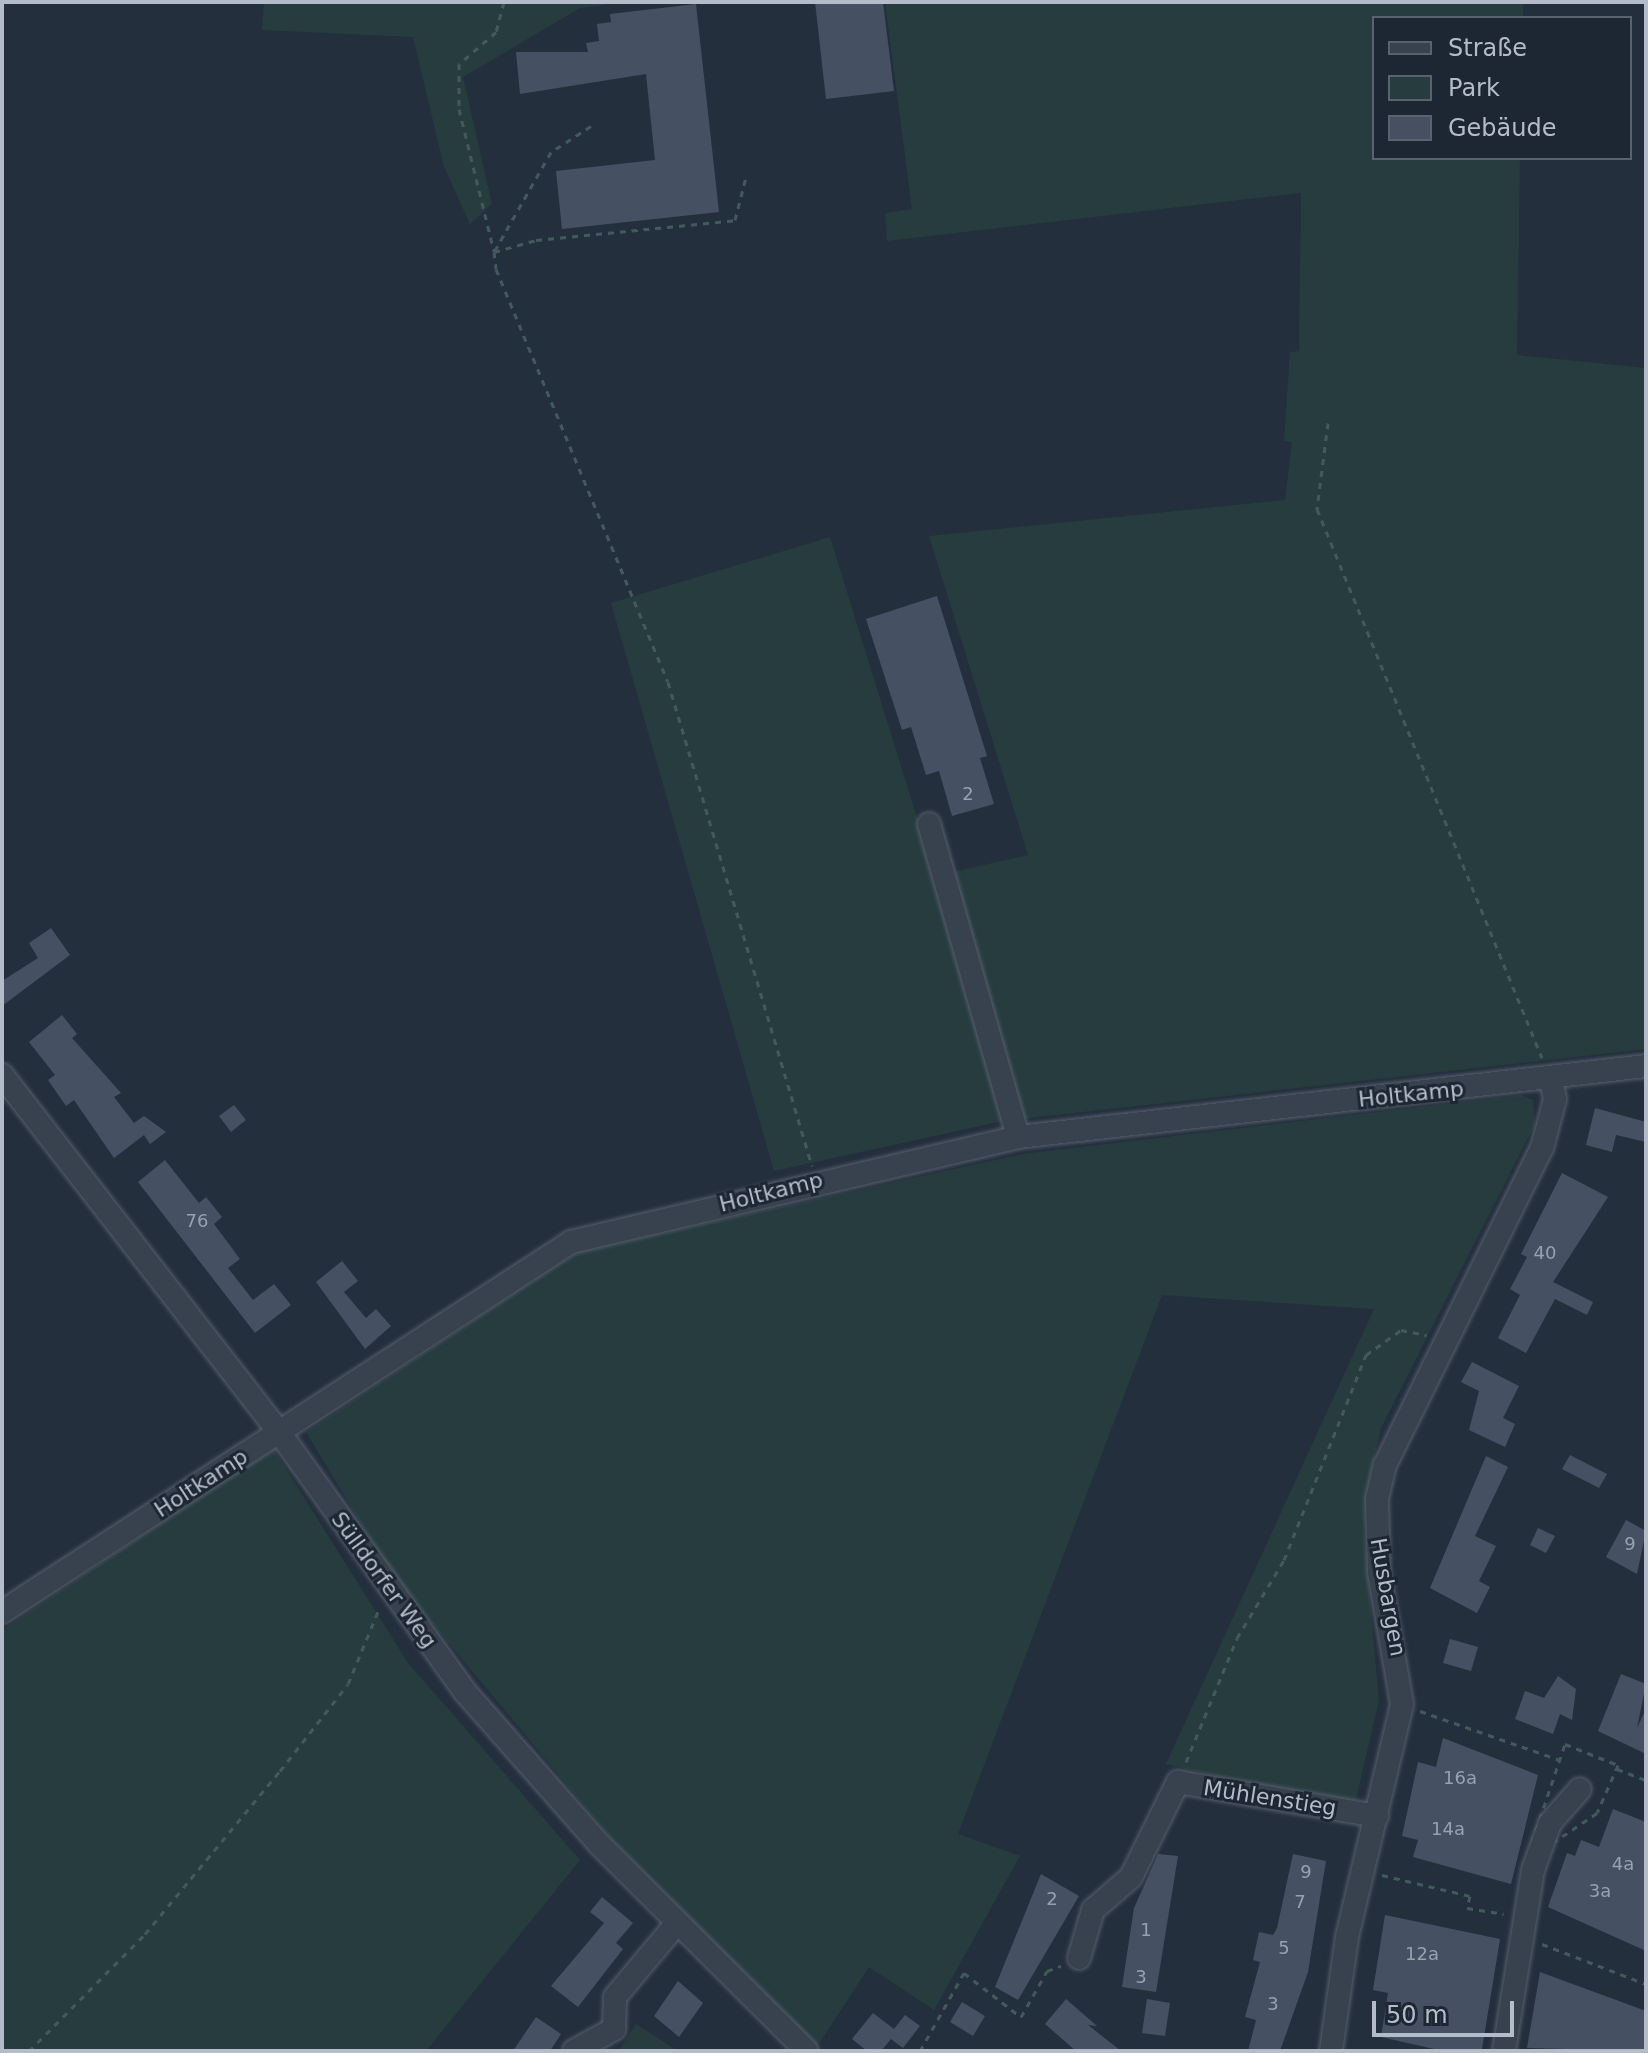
<!DOCTYPE html>
<html>
<head>
<meta charset="utf-8">
<style>
	body { margin:0 }
	#map { position:relative; width:1648px; height:2053px; overflow:hidden; background:#242f3e; font-family:"DejaVu Sans",sans-serif }
	div>[style] { position:absolute }
	.green>* { inset:0; background:#263c3f }
	.building>* { inset:0; background:#455162 }
	.path>* { height:3px; margin-top:-1.5px; transform-origin:0; background:repeating-linear-gradient(90deg,#44595c 0 6px,transparent 0 12px) }
	.roads { filter:drop-shadow(0 0 2px #565f6c) drop-shadow(0 0 2px #565f6c) }
	.minor>* { height:22px; margin:-11px; padding:0 11px; transform-origin:11px; border-radius:11px; background:#38414e }
	span { translate:-50% -50%; white-space:nowrap; text-align:center; line-height:1.15; -webkit-text-stroke:6px #1d2633; paint-order:stroke }
	.number-label { font-size:18px; color:#98a1af }
	.number-label span { -webkit-text-stroke-width:0 }
	.street-label { font-size:22px; color:#b4bcc9 }
	.frame { position:absolute; inset:0; border:4px solid #b4bcc9; pointer-events:none }
	.legend { position:absolute; left:1372px; top:16px; width:260px; height:144px; box-sizing:border-box; background:#1d2633; border:2px solid #59626f; margin:0; padding:10px 14px; list-style:none; font-size:24px; color:#b4bcc9 }
	.legend li { display:flex; align-items:center; gap:16px; height:40px }
	.legend b { width:40px; border:2px solid #59626f }
	.scale { position:absolute; left:1372px; top:2001px; width:142px; height:36px; box-sizing:border-box; border:4px solid #b4bcc9; border-top:0; padding-left:10px; font-size:24px; line-height:28px; white-space:nowrap; color:#b4bcc9; -webkit-text-stroke:6px #1d2633; paint-order:stroke }
</style>
</head>
<body>
<div id="map">
	<div class="green">
		<i style="clip-path:polygon(264px 2px,624px 2px,580px 8px,463px 77px,492px 204px,470px 224px,444px 167px,413px 37px,262px 30px)"></i>
		<i style="clip-path:polygon(885px 2px,1523px 2px,1523px 18px,1374px 18px,1374px 158px,1520px 158px,1517px 355px,1646px 368px,1646px 1049px,1003px 1121px,774px 1171px,611px 603px,830px 537px,935px 876px,1028px 855px,929px 536px,1285px 500px,1292px 442px,1284px 441px,1290px 352px,1299px 351px,1301px 193px,887px 241px,885px 213px,912px 209px)"></i>
		<i style="clip-path:polygon(1521px 1095px,1533px 1100px,1535px 1124px,1381px 1428px,1368px 1485px,1364px 1535px,1379px 1700px,1354px 1808px,1166px 1764px,1374px 1309px,1162px 1295px,958px 1834px,1020px 1856px,934px 2010px,869px 1967px,816px 2048px,611px 1838px,392px 1575px,306px 1432px,577px 1252px,1022px 1154px)"></i>
		<i style="clip-path:polygon(273px 1448px,408px 1663px,580px 1860px,426px 2051px,2px 2051px,2px 1630px)"></i>
		<i style="clip-path:polygon(636px 2024px,675px 2049px,674px 2051px,618px 2051px)"></i>
	</div>
	<div class="building">
		<i style="clip-path:polygon(815px 2px,883px 2px,894px 91px,826px 99px)"></i>
		<i style="clip-path:polygon(696px 4px,719px 212px,562px 229px,556px 171px,655px 160px,646px 74px,520px 94px,516px 52px,588px 52px,586px 43px,599px 41px,597px 24px,611px 22px,610px 14px)"></i>
		<i style="clip-path:polygon(937px 596px,987px 756px,980px 758px,994px 804px,952px 816px,939px 771px,926px 775px,911px 727px,902px 730px,866px 619px)"></i>
		<i style="clip-path:polygon(51px 928px,70px 955px,2px 1006px,2px 981px,38px 958px,29px 943px)"></i>
		<i style="clip-path:polygon(62px 1015px,77px 1034px,72px 1038px,121px 1093px,114px 1097px,134px 1123px,144px 1116px,166px 1132px,150px 1144px,144px 1135px,114px 1158px,74px 1100px,66px 1106px,48px 1080px,55px 1075px,29px 1042px)"></i>
		<i style="clip-path:polygon(234px 1105px,246px 1120px,231px 1132px,219px 1116px)"></i>
		<i style="clip-path:polygon(1595px 1108px,1646px 1122px,1646px 1142px,1616px 1135px,1612px 1152px,1586px 1145px)"></i>
		<i style="clip-path:polygon(165px 1160px,199px 1203px,206px 1197px,222px 1217px,214px 1224px,240px 1259px,228px 1268px,253px 1300px,274px 1284px,291px 1305px,255px 1333px,138px 1182px)"></i>
		<i style="clip-path:polygon(1562px 1173px,1608px 1197px,1553px 1282px,1593px 1302px,1587px 1315px,1555px 1299px,1526px 1353px,1498px 1338px,1520px 1295px,1510px 1289px,1527px 1257px,1521px 1254px)"></i>
		<i style="clip-path:polygon(342px 1261px,358px 1281px,344px 1292px,366px 1318px,376px 1309px,391px 1326px,365px 1349px,316px 1282px)"></i>
		<i style="clip-path:polygon(1472px 1362px,1519px 1386px,1503px 1418px,1515px 1424px,1505px 1447px,1469px 1430px,1479px 1391px,1461px 1382px)"></i>
		<i style="clip-path:polygon(1570px 1455px,1607px 1474px,1599px 1488px,1562px 1469px)"></i>
		<i style="clip-path:polygon(1486px 1456px,1508px 1467px,1475px 1536px,1496px 1546px,1479px 1581px,1490px 1587px,1477px 1613px,1430px 1588px)"></i>
		<i style="clip-path:polygon(1626px 1520px,1646px 1531px,1637px 1574px,1606px 1557px)"></i>
		<i style="clip-path:polygon(1538px 1528px,1555px 1536px,1546px 1553px,1530px 1545px)"></i>
		<i style="clip-path:polygon(1450px 1639px,1478px 1647px,1471px 1671px,1443px 1663px)"></i>
		<i style="clip-path:polygon(1621px 1674px,1646px 1684px,1637px 1728px,1646px 1709px,1646px 1754px,1598px 1731px)"></i>
		<i style="clip-path:polygon(1558px 1676px,1576px 1689px,1572px 1720px,1560px 1714px,1553px 1734px,1515px 1719px,1525px 1691px,1544px 1698px)"></i>
		<i style="clip-path:polygon(1443px 1738px,1538px 1775px,1511px 1884px,1413px 1857px,1418px 1840px,1402px 1836px,1418px 1762px,1436px 1767px)"></i>
		<i style="clip-path:polygon(1613px 1809px,1646px 1822px,1646px 1951px,1548px 1907px,1567px 1853px,1575px 1856px,1581px 1840px,1599px 1847px)"></i>
		<i style="clip-path:polygon(1158px 1854px,1178px 1856px,1156px 1992px,1122px 1987px,1134px 1908px)"></i>
		<i style="clip-path:polygon(1293px 1854px,1326px 1861px,1308px 1972px,1280px 2051px,1248px 2051px,1256px 2020px,1245px 2017px,1260px 1962px,1253px 1960px,1259px 1932px,1273px 1935px,1277px 1928px)"></i>
		<i style="clip-path:polygon(1041px 1874px,1079px 1896px,1018px 2000px,995px 1987px)"></i>
		<i style="clip-path:polygon(602px 1897px,633px 1923px,616px 1943px,623px 1949px,578px 2007px,551px 1986px,604px 1923px,590px 1912px)"></i>
		<i style="clip-path:polygon(1385px 1915px,1500px 1939px,1482px 2049px,1434px 2049px,1381px 2037px,1388px 1993px,1373px 1990px)"></i>
		<i style="clip-path:polygon(1540px 1972px,1646px 2011px,1646px 2051px,1527px 2048px)"></i>
		<i style="clip-path:polygon(678px 1981px,703px 2003px,679px 2037px,654px 2016px)"></i>
		<i style="clip-path:polygon(1066px 1999px,1097px 2026px,1088px 2025px,1121px 2051px,1076px 2051px,1045px 2024px)"></i>
		<i style="clip-path:polygon(1147px 1999px,1170px 2003px,1165px 2036px,1142px 2033px)"></i>
		<i style="clip-path:polygon(962px 2002px,985px 2016px,973px 2036px,950px 2022px)"></i>
		<i style="clip-path:polygon(873px 2013px,894px 2029px,905px 2015px,920px 2026px,903px 2048px,891px 2039px,881px 2051px,867px 2051px,852px 2039px)"></i>
		<i style="clip-path:polygon(536px 2017px,561px 2034px,550px 2051px,513px 2051px)"></i>
	</div>
	<div class="path">
		<i style="left:504px;top:2px;width:31px;rotate:105deg"></i>
		<i style="left:496px;top:32px;width:49px;rotate:139.1deg"></i>
		<i style="left:459px;top:64px;width:45px;rotate:90deg"></i>
		<i style="left:459px;top:109px;width:147px;rotate:76.2deg"></i>
		<i style="left:494px;top:252px;width:44px;rotate:-15.9deg"></i>
		<i style="left:536px;top:240px;width:200px;rotate:-5.7deg"></i>
		<i style="left:735px;top:220px;width:44px;rotate:-75.7deg"></i>
		<i style="left:591px;top:126px;width:48px;rotate:147deg"></i>
		<i style="left:551px;top:152px;width:115px;rotate:119.7deg"></i>
		<i style="left:494px;top:252px;width:17px;rotate:83deg"></i>
		<i style="left:496px;top:269px;width:447px;rotate:67.4deg"></i>
		<i style="left:668px;top:682px;width:505px;rotate:73.43deg"></i>
		<i style="left:1328px;top:423px;width:87px;rotate:97.3deg"></i>
		<i style="left:1317px;top:509px;width:593px;rotate:67.71deg"></i>
		<i style="left:1420px;top:1711px;width:148px;rotate:19.3deg"></i>
		<i style="left:1565px;top:1744px;width:57px;rotate:21.6deg"></i>
		<i style="left:1618px;top:1765px;width:52px;rotate:113.6deg"></i>
		<i style="left:1597px;top:1813px;width:70px;rotate:146.1deg"></i>
		<i style="left:1539px;top:1852px;width:12px;rotate:-125deg"></i>
		<i style="left:1532px;top:1842px;width:103px;rotate:-71.4deg"></i>
		<i style="left:1186px;top:1762px;width:134px;rotate:-67.6deg"></i>
		<i style="left:1237px;top:1638px;width:91px;rotate:-58.9deg"></i>
		<i style="left:1284px;top:1560px;width:221px;rotate:-68.2deg"></i>
		<i style="left:1366px;top:1355px;width:43px;rotate:-35.5deg"></i>
		<i style="left:1401px;top:1330px;width:26px;rotate:11deg"></i>
		<i style="left:1617px;top:1769px;width:31px;rotate:21deg"></i>
		<i style="left:1382px;top:1875px;width:90px;rotate:13.4deg"></i>
		<i style="left:1470px;top:1896px;width:12px;rotate:104deg"></i>
		<i style="left:1467px;top:1908px;width:37px;rotate:9deg"></i>
		<i style="left:1542px;top:1944px;width:111px;rotate:21deg"></i>
		<i style="left:29px;top:2051px;width:165px;rotate:-45.2deg"></i>
		<i style="left:145px;top:1934px;width:212px;rotate:-50.4deg"></i>
		<i style="left:280px;top:1771px;width:110px;rotate:-52deg"></i>
		<i style="left:348px;top:1684px;width:81px;rotate:-67.5deg"></i>
		<i style="left:920px;top:2051px;width:90px;rotate:-60.6deg"></i>
		<i style="left:964px;top:1973px;width:72px;rotate:37.7deg"></i>
		<i style="left:1021px;top:2017px;width:53px;rotate:-60.5deg"></i>
		<i style="left:1047px;top:1971px;width:15px;rotate:-20deg"></i>
	</div>
	<div class="roads">
		<div class="minor">
			<i style="left:929px;top:824px;width:325px;rotate:74.1deg"></i>
			<i style="left:2px;top:1075px;width:452px;rotate:52.2deg"></i>
			<i style="left:279px;top:1432px;width:321px;rotate:54.4deg"></i>
			<i style="left:466px;top:1693px;width:201px;rotate:48.6deg"></i>
			<i style="left:599px;top:1844px;width:293px;rotate:44.9deg"></i>
			<i style="left:2px;top:1612px;width:679px;rotate:-33.03deg"></i>
			<i style="left:571px;top:1242px;width:459px;rotate:-13.2deg"></i>
			<i style="left:1018px;top:1137px;width:632px;rotate:-6.45deg"></i>
			<i style="left:1079px;top:1958px;width:50px;rotate:-73.7deg"></i>
			<i style="left:1093px;top:1910px;width:50px;rotate:-41deg"></i>
			<i style="left:1131px;top:1877px;width:106px;rotate:-63.7deg"></i>
			<i style="left:1178px;top:1782px;width:202px;rotate:9.7deg"></i>
			<i style="left:574px;top:2051px;width:46px;rotate:-28.8deg"></i>
			<i style="left:614px;top:2029px;width:32px;rotate:-88deg"></i>
			<i style="left:615px;top:1997px;width:97px;rotate:-50deg"></i>
			<i style="left:1331px;top:2051px;width:115px;rotate:-82deg"></i>
			<i style="left:1347px;top:1937px;width:239px;rotate:-76.7deg"></i>
			<i style="left:1402px;top:1704px;width:134px;rotate:-99.9deg"></i>
			<i style="left:1379px;top:1572px;width:73px;rotate:-91.6deg"></i>
			<i style="left:1377px;top:1499px;width:35px;rotate:-77deg"></i>
			<i style="left:1385px;top:1465px;width:354px;rotate:-63.7deg"></i>
			<i style="left:1542px;top:1148px;width:51px;rotate:-75.1deg"></i>
			<i style="left:1555px;top:1099px;width:19px;rotate:-102deg"></i>
			<i style="left:1504px;top:2051px;width:183px;rotate:-80.9deg"></i>
			<i style="left:1533px;top:1870px;width:50px;rotate:-70.1deg"></i>
			<i style="left:1550px;top:1823px;width:45px;rotate:-48.6deg"></i>
		</div>
	</div>
	<div class="number-label">
		<span style="left:968px;top:794px">2</span>
		<span style="left:197px;top:1221px">76</span>
		<span style="left:1545px;top:1253px">40</span>
		<span style="left:1630px;top:1544px">9</span>
		<span style="left:1460px;top:1778px">16a</span>
		<span style="left:1448px;top:1829px">14a</span>
		<span style="left:1623px;top:1864px">4a</span>
		<span style="left:1306px;top:1872px">9</span>
		<span style="left:1600px;top:1891px">3a</span>
		<span style="left:1052px;top:1899px">2</span>
		<span style="left:1300px;top:1902px">7</span>
		<span style="left:1146px;top:1930px">1</span>
		<span style="left:1284px;top:1948px">5</span>
		<span style="left:1422px;top:1954px">12a</span>
		<span style="left:1141px;top:1977px">3</span>
		<span style="left:1273px;top:2004px">3</span>
	</div>
	<div class="street-label">
		<span style="left:1411px;top:1094px;rotate:-6deg">Holtkamp</span>
		<span style="left:771px;top:1192px;rotate:-14deg">Holtkamp</span>
		<span style="left:201px;top:1483px;rotate:-33deg">Holtkamp</span>
		<span style="left:384px;top:1580px;rotate:54deg">Sülldorfer Weg</span>
		<span style="left:1388px;top:1597px;rotate:80deg">Husbargen</span>
		<span style="left:1270px;top:1798px;rotate:9deg">Mühlenstieg</span>
	</div>
	<div class="frame"></div>
	<ul class="legend">
	<li><b style="height:10px;background:#38414e"></b>Straße</li>
	<li><b style="height:22px;background:#263c3f"></b>Park</li>
	<li><b style="height:22px;background:#455162"></b>Gebäude</li>
	</ul>
	<div class="scale">50 m</div>
</div>
</body>
</html>
